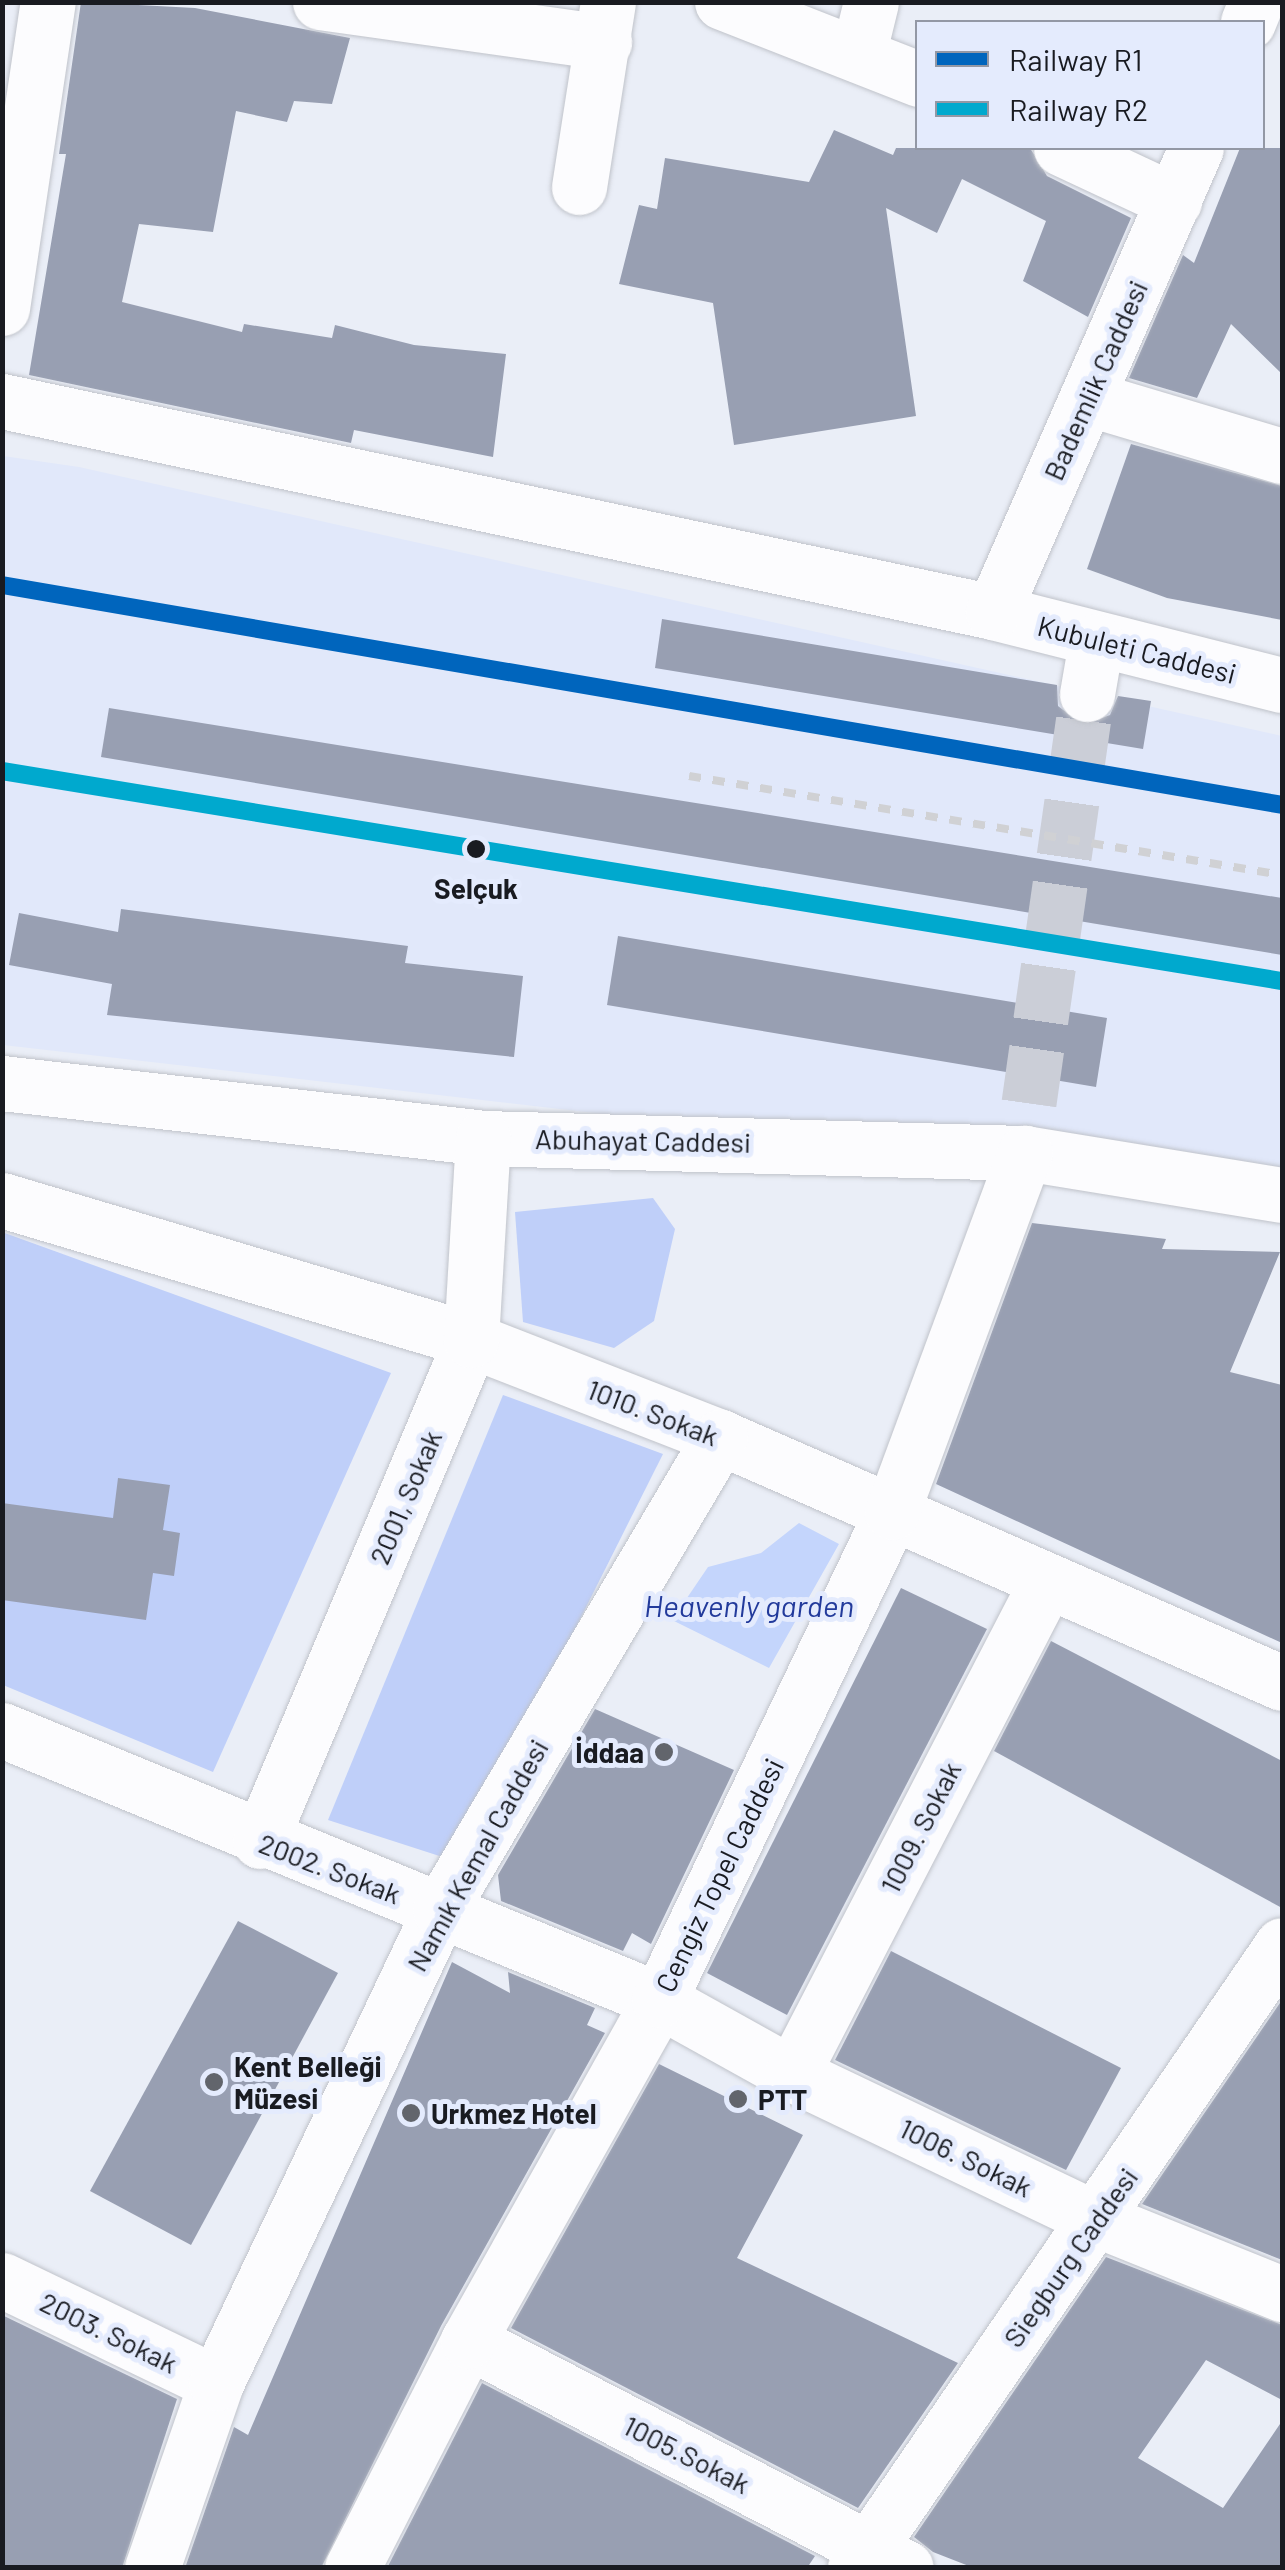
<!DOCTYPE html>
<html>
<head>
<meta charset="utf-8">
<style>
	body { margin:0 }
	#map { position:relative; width:1285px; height:2570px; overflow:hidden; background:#eaeef7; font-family:Barlow,sans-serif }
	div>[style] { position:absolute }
	.built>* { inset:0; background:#e1e8fa }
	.green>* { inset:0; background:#bfcff9 }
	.water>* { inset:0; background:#c4d5fc }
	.building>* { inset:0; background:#989fb2 }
	.minor-tunnel>* { height:55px; margin-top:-27.5px; transform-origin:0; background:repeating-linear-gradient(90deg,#cbced7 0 55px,transparent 0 83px) }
	.roads { filter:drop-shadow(0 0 2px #c0c3ca) drop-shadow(0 0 2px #c0c3ca) }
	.minor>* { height:55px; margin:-27.5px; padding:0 27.5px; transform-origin:27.5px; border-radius:27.5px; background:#fcfcfe }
	.rail>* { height:8px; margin-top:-4px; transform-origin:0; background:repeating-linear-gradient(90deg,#d0d1d4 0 12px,transparent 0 24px) }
	.rail-1>* { height:18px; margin:-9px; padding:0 9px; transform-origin:9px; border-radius:9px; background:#0065bd }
	.rail-2>* { height:18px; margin:-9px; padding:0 9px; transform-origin:9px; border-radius:9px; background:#00a9ce }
	.dots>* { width:28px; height:28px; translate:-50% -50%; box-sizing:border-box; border:5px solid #e4ebfd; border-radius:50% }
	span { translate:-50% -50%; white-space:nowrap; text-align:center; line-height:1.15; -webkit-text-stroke:10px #e4ebfd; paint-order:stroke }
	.street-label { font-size:28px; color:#191b21 }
	.stop-label { font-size:28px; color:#191b21; font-weight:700 }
	.poi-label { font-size:28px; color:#191b21; font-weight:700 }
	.right { translate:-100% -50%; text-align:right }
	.left { translate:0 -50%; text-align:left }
	.water-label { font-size:30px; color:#223a9b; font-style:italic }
	.frame { position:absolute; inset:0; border:5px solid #191b21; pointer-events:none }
	.legend { position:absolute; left:915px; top:20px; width:350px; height:130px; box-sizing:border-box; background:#e4ebfd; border:2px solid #9398a5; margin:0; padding:12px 18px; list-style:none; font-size:30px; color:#191b21 }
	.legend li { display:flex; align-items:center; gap:20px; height:50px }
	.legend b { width:50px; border:2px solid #9398a5 }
</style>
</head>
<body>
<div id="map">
	<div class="built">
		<i style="clip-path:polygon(3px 456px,79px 467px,1282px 736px,1282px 1192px,3px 1045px)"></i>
	</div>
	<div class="green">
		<i style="clip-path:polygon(653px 1198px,675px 1229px,654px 1321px,614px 1348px,523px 1322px,515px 1212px)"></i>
		<i style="clip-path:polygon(2px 1232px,391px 1373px,213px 1772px,3px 1685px)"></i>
		<i style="clip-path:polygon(503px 1395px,663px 1454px,458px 1862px,328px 1820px)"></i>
	</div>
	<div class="water">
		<i style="clip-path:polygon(799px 1523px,839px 1544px,769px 1668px,672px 1620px,708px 1567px,761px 1553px)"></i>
	</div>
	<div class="building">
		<i style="clip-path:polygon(81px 2px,195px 8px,350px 38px,332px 104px,294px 101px,287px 122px,236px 111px,213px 232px,139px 224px,122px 302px,242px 332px,244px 324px,332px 338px,335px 325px,414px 345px,506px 354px,493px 457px,354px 430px,351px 443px,29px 375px,66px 154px,59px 154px)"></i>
		<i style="clip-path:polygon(834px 130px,893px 155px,896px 148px,1030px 148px,1047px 176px,1131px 218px,1088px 317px,1023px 281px,1046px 221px,962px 179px,937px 233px,886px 208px,916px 416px,734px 445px,713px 303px,619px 284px,639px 205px,657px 209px,665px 158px,809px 182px)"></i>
		<i style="clip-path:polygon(1240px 148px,1282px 148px,1282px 374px,1231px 324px,1197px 398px,1129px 378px,1183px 255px,1194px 263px)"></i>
		<i style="clip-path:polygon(1131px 444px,1282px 486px,1282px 620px,1167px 598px,1087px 569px)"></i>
		<i style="clip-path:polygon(662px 619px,1057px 685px,1058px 706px,1083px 725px,1110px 715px,1118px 696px,1151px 701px,1143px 749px,655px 668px)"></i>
		<i style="clip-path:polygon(109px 708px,1282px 898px,1282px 955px,101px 757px)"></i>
		<i style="clip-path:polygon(121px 909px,408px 946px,405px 963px,523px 976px,514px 1057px,107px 1015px,112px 984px,9px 965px,19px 913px,118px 932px)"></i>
		<i style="clip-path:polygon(618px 936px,1107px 1018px,1096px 1087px,607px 1005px)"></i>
		<i style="clip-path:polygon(1032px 1223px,1166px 1239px,1162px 1249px,1280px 1252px,1230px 1372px,1282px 1385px,1282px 1643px,936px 1484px)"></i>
		<i style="clip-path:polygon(118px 1478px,170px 1485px,163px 1530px,180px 1533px,174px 1576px,153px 1573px,146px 1620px,2px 1600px,2px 1503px,113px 1518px)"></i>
		<i style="clip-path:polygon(901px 1588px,987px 1629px,787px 2015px,707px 1973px)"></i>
		<i style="clip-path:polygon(1051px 1641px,1282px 1761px,1282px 1908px,994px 1751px)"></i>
		<i style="clip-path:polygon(595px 1709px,734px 1770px,651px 1944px,632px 1933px,623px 1951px,501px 1901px,498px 1875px)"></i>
		<i style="clip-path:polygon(238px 1921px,338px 1973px,191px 2245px,90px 2191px)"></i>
		<i style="clip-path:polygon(891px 1951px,1121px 2068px,1066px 2170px,835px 2060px)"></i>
		<i style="clip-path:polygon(452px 1962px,510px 1993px,508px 1972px,595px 2008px,587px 2025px,605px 2033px,441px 2326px,321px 2568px,185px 2568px,234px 2427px,248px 2435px)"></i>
		<i style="clip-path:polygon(1282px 2000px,1282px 2260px,1142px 2204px)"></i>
		<i style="clip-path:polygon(659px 2064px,803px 2135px,737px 2258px,958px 2363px,858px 2508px,511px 2328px)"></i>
		<i style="clip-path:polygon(1106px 2257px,1282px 2325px,1282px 2400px,1206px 2360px,1138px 2458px,1223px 2508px,1282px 2421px,1282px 2568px,974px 2568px,933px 2552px,914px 2537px)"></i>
		<i style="clip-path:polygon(2px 2315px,177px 2399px,122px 2568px,2px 2568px)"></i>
		<i style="clip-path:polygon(482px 2383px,815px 2556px,807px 2568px,387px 2568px)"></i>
	</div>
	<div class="minor-tunnel">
		<i style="left:1029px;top:1103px;width:413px;rotate:-81.9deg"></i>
	</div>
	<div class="roads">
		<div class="minor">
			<i style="left:320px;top:2px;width:287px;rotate:8deg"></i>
			<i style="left:722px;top:2px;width:211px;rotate:21.4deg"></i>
			<i style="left:1248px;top:22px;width:22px;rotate:-68deg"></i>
			<i style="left:859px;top:51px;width:50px;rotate:-76.2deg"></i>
			<i style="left:1061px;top:148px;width:125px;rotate:25.1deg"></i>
			<i style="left:579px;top:187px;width:187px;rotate:-81.1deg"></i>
			<i style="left:2px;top:308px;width:309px;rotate:-81.5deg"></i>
			<i style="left:1087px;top:398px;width:203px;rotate:16.6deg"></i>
			<i style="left:2px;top:401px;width:1013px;rotate:12.02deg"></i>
			<i style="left:993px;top:612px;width:298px;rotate:14.2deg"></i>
			<i style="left:993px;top:612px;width:506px;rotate:-66.37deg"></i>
			<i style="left:1087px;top:694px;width:53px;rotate:-80.2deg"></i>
			<i style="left:2px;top:1083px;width:484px;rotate:6.5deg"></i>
			<i style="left:483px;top:1138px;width:542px;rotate:1.59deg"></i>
			<i style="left:1025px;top:1153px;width:260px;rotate:9.3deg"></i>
			<i style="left:2px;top:1200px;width:489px;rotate:16.6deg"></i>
			<i style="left:471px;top:1340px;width:267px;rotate:21.3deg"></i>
			<i style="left:720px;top:1437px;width:613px;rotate:23.64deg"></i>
			<i style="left:2px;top:1730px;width:710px;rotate:22.34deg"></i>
			<i style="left:659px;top:2000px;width:152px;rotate:29.1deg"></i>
			<i style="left:792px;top:2074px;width:337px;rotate:25.5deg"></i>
			<i style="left:1096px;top:2219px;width:201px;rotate:22deg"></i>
			<i style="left:260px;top:1841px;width:544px;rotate:-67.16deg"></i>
			<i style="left:471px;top:1340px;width:202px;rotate:-86.6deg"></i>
			<i style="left:792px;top:2074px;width:555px;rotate:-62.65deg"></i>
			<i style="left:2px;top:2280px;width:237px;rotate:25.7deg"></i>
			<i style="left:468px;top:2341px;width:493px;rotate:27.4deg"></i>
			<i style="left:152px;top:2568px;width:196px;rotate:-70.9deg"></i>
			<i style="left:216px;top:2383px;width:523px;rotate:-64.66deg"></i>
			<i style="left:440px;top:1910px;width:550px;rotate:-59.38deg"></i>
			<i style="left:352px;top:2568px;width:255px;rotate:-62.9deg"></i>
			<i style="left:468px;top:2341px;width:391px;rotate:-60.7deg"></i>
			<i style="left:659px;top:2000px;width:541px;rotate:-64.48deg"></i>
			<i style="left:892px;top:1512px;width:383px;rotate:-69.7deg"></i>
			<i style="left:855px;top:2568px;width:755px;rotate:-55.57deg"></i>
		</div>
	</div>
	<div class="rail">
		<i style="left:689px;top:776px;width:601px;rotate:9.48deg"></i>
		<i style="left:670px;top:883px;width:620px;rotate:9.1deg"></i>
	</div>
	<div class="rail-1">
		<i style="left:2px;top:585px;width:1299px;rotate:9.75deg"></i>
	</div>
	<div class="rail-2">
		<i style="left:2px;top:771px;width:1297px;rotate:9.32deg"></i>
	</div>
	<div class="dots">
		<i style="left:476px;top:849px;background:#191b21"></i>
		<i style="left:664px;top:1752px;background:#62656c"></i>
		<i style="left:214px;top:2082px;background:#62656c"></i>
		<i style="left:738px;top:2099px;background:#62656c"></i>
		<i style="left:411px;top:2113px;background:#62656c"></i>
	</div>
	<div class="street-label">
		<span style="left:1095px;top:380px;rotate:-66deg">Bademlik Caddesi</span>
		<span style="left:1137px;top:649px;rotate:14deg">Kubuleti Caddesi</span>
		<span style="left:643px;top:1140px;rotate:1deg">Abuhayat Caddesi</span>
		<span style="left:653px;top:1412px;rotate:21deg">1010. Sokak</span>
		<span style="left:405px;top:1497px;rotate:-67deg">2001, Sokak</span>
		<span style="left:920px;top:1827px;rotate:-63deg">1009. Sokak</span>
		<span style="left:477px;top:1855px;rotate:-61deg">Namık Kemal Caddesi</span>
		<span style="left:330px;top:1868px;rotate:21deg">2002. Sokak</span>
		<span style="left:719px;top:1875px;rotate:-64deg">Cengiz Topel Caddesi</span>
		<span style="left:966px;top:2157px;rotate:26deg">1006. Sokak</span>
		<span style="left:1070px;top:2257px;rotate:-55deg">Siegburg Caddesi</span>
		<span style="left:109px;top:2332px;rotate:26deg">2003. Sokak</span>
		<span style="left:687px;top:2454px;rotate:27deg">1005.Sokak</span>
	</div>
	<div class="stop-label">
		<span style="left:476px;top:888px">Selçuk</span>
	</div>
	<div class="poi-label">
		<span class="right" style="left:644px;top:1752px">İddaa</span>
		<span class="left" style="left:234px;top:2082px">Kent Belleği<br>Müzesi</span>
		<span class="left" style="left:758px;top:2099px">PTT</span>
		<span class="left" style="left:431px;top:2113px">Urkmez Hotel</span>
	</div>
	<div class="water-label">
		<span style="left:749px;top:1605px">Heavenly garden</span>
	</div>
	<div class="frame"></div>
	<ul class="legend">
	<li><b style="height:12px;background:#0065bd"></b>Railway R1</li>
	<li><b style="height:12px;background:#00a9ce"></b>Railway R2</li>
	</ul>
</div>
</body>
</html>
